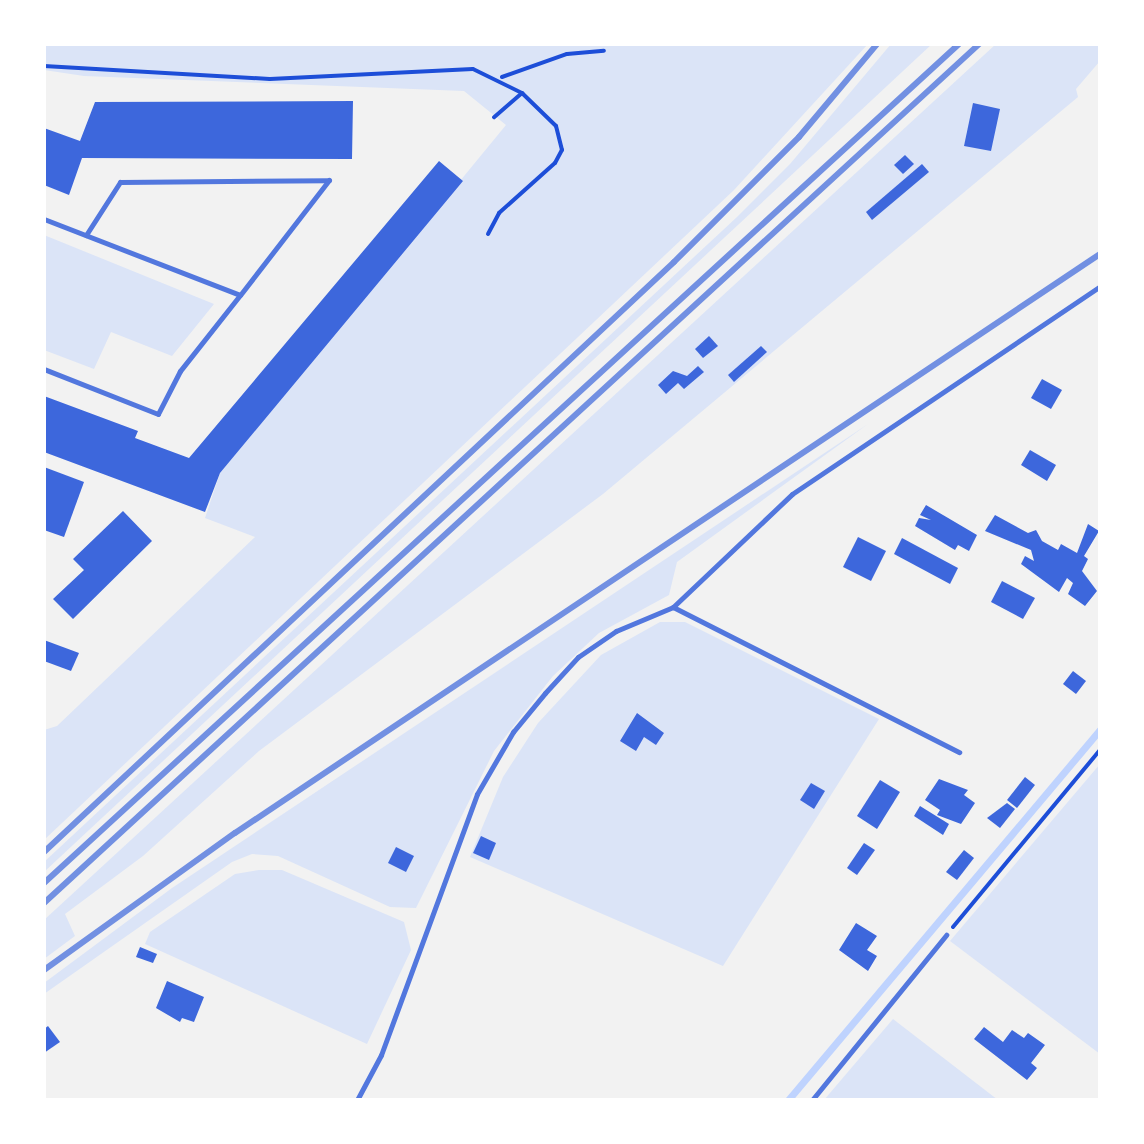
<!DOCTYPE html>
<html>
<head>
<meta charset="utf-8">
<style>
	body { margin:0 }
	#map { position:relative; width:1144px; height:1144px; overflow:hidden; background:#f2f2f2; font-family:Cabin,sans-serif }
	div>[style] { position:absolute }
	.green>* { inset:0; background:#dbe4f7 }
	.stream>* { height:7px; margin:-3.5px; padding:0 3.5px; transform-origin:3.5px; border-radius:3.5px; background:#bfd3fe }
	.building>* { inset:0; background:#3d67dc }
	.path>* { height:4px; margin:-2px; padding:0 2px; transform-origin:2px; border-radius:2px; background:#1d4ed8 }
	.service>* { height:5px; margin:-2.5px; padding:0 2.5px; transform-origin:2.5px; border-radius:2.5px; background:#5277de }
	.rail>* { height:6px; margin:-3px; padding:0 3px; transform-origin:3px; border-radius:3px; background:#7290e2 }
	span { translate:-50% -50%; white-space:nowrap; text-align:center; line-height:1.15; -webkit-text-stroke:8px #fff; paint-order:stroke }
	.frame { position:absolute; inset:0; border:46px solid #fff; pointer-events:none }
</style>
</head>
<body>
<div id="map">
	<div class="green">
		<i style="clip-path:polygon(44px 44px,868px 44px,734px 190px,44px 840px,44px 730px,57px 726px,255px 537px,205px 518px,220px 473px,506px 125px,464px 91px,84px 76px,44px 70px)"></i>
		<i style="clip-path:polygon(891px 44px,932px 44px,44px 872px,44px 862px,737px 217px,790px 164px)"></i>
		<i style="clip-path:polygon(996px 44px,1100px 44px,1100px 61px,1076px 89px,1078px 97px,603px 494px,259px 751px,143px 856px,65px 914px,75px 936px,44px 959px,44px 920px)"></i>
		<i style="clip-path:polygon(44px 235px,214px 304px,172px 356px,111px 332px,94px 369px,44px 350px)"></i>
		<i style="clip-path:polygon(868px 424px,677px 562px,669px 595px,599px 633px,553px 676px,494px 751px,416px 908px,390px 907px,278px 856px,252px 854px,232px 862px,44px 994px,44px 983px,172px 888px)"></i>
		<i style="clip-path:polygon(660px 622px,685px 622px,879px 719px,723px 966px,470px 857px,503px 777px,538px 723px,601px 655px)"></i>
		<i style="clip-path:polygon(1100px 764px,1100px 1054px,950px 941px)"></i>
		<i style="clip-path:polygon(259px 870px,282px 870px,404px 922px,411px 950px,367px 1044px,145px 944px,150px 932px,235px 874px)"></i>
		<i style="clip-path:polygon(893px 1019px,998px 1100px,824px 1100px)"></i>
	</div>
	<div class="stream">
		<i style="left:788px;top:1100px;width:484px;rotate:-49.9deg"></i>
	</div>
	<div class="building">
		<i style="clip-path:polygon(353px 101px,352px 159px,82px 158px,69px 195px,44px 185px,44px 128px,80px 141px,95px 102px)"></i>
		<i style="clip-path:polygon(973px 103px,1000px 109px,991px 151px,964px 146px)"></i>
		<i style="clip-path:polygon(905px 155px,914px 164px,903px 174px,894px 165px)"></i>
		<i style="clip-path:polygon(439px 161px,463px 181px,220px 473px,205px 512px,44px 452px,44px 396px,138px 431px,135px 438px,189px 458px)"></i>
		<i style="clip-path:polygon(922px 164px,929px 172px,872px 220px,866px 212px)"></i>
		<i style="clip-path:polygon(709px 336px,718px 346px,703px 358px,695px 349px)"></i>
		<i style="clip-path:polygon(761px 346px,767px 352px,734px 382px,728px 375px)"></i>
		<i style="clip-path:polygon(698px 366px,704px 372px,684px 389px,678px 383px,666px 394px,658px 385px,673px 371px,687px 376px)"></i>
		<i style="clip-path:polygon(1042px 379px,1062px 390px,1051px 409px,1031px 398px)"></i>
		<i style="clip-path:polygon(1030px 450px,1056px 465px,1047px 481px,1021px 465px)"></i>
		<i style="clip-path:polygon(44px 467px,84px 482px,64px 537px,44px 530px)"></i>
		<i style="clip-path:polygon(926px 505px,977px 535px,969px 551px,958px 545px,955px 550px,915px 526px,919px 518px,931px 520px,920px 515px)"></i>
		<i style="clip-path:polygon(123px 511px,152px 541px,73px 619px,53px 599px,84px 570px,73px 559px)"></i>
		<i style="clip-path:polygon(995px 515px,1028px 533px,1036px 530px,1042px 541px,1058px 550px,1061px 544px,1077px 553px,1088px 524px,1099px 531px,1084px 556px,1088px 559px,1082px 571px,1097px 591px,1085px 606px,1068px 594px,1073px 583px,1067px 578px,1059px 592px,1021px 564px,1025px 556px,1034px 561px,1031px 550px,985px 531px)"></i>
		<i style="clip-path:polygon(858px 537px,886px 551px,871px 581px,843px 567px)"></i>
		<i style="clip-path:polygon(902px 538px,958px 568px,950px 584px,894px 554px)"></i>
		<i style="clip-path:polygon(1002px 581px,1035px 598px,1023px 619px,991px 602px)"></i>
		<i style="clip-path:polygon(44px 640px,79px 653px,71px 671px,44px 661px)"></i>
		<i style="clip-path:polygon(1073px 671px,1086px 681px,1076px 694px,1063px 684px)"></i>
		<i style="clip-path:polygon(637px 713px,664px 733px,656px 745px,644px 737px,636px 751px,620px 741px)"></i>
		<i style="clip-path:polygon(1025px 777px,1035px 785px,1017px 808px,1007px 800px)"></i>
		<i style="clip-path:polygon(939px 779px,968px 790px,964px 795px,975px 803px,961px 824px,937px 815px,940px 810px,925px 800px)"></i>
		<i style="clip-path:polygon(880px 780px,900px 792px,877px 829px,857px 816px)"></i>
		<i style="clip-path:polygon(811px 783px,825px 791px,814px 809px,800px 800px)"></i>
		<i style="clip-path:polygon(1007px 803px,1015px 809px,1000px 828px,987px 818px)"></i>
		<i style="clip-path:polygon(920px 806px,949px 824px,943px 835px,914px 816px)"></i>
		<i style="clip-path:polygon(481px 836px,496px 843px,489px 860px,473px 853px)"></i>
		<i style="clip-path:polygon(864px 843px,875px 850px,857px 875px,847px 868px)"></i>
		<i style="clip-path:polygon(396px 847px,414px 856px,406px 872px,388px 863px)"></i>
		<i style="clip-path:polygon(964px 850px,974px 858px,957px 880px,946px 872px)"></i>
		<i style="clip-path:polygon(856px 923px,877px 936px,867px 950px,877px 956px,868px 971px,839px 950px)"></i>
		<i style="clip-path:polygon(140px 947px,157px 954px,153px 963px,136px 957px)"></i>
		<i style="clip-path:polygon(167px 981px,204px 997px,194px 1022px,182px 1018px,180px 1022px,156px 1008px)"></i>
		<i style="clip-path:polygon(48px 1026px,60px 1042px,44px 1053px,44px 1029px)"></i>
		<i style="clip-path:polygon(984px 1027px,1003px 1042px,1012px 1030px,1024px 1038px,1028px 1033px,1045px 1045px,1031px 1063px,1037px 1068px,1027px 1080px,974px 1039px)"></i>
	</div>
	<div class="path">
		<i style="left:44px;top:66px;width:226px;rotate:3.3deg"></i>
		<i style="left:270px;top:79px;width:203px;rotate:-2.8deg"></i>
		<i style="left:473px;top:69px;width:55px;rotate:26.1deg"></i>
		<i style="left:522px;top:93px;width:37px;rotate:139deg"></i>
		<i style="left:502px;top:77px;width:69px;rotate:-19.5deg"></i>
		<i style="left:567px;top:54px;width:37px;rotate:-5deg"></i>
		<i style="left:488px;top:234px;width:24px;rotate:-62deg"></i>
		<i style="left:499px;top:213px;width:75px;rotate:-41.8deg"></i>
		<i style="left:555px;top:163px;width:15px;rotate:-62deg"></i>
		<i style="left:562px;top:150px;width:25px;rotate:-104deg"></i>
		<i style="left:556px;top:126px;width:47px;rotate:-135.9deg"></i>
		<i style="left:953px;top:927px;width:230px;rotate:-50.3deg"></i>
	</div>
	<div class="service">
		<i style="left:44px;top:219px;width:210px;rotate:21.2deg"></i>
		<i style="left:240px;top:295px;width:97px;rotate:128.3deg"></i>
		<i style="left:180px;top:371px;width:48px;rotate:117.1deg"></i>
		<i style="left:158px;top:414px;width:123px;rotate:-158.5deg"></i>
		<i style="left:86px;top:235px;width:63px;rotate:-57.3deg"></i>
		<i style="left:120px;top:182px;width:209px;rotate:-0.5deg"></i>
		<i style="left:329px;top:180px;width:145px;rotate:127.7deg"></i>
		<i style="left:673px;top:607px;width:321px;rotate:26.9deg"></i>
		<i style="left:357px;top:1100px;width:51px;rotate:-61.9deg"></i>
		<i style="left:381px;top:1055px;width:278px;rotate:-69.8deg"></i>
		<i style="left:477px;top:794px;width:72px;rotate:-59.9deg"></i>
		<i style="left:513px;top:732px;width:50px;rotate:-50.6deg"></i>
		<i style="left:545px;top:693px;width:49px;rotate:-47.5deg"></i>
		<i style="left:578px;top:657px;width:46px;rotate:-34.4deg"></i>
		<i style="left:616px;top:631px;width:62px;rotate:-22.8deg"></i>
		<i style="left:673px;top:607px;width:164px;rotate:-43.5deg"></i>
		<i style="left:792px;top:494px;width:372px;rotate:-34deg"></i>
		<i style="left:812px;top:1100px;width:213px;rotate:-50.9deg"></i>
	</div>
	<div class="rail">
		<i style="left:44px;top:852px;width:863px;rotate:-43.12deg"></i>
		<i style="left:674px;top:262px;width:177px;rotate:-45deg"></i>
		<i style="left:799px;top:137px;width:121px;rotate:-50deg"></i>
		<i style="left:44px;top:883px;width:1241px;rotate:-42.52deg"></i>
		<i style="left:44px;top:903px;width:1270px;rotate:-42.57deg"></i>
		<i style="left:44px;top:970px;width:235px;rotate:-35.7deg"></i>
		<i style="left:235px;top:833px;width:1041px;rotate:-33.8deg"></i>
	</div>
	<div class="frame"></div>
</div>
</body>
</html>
